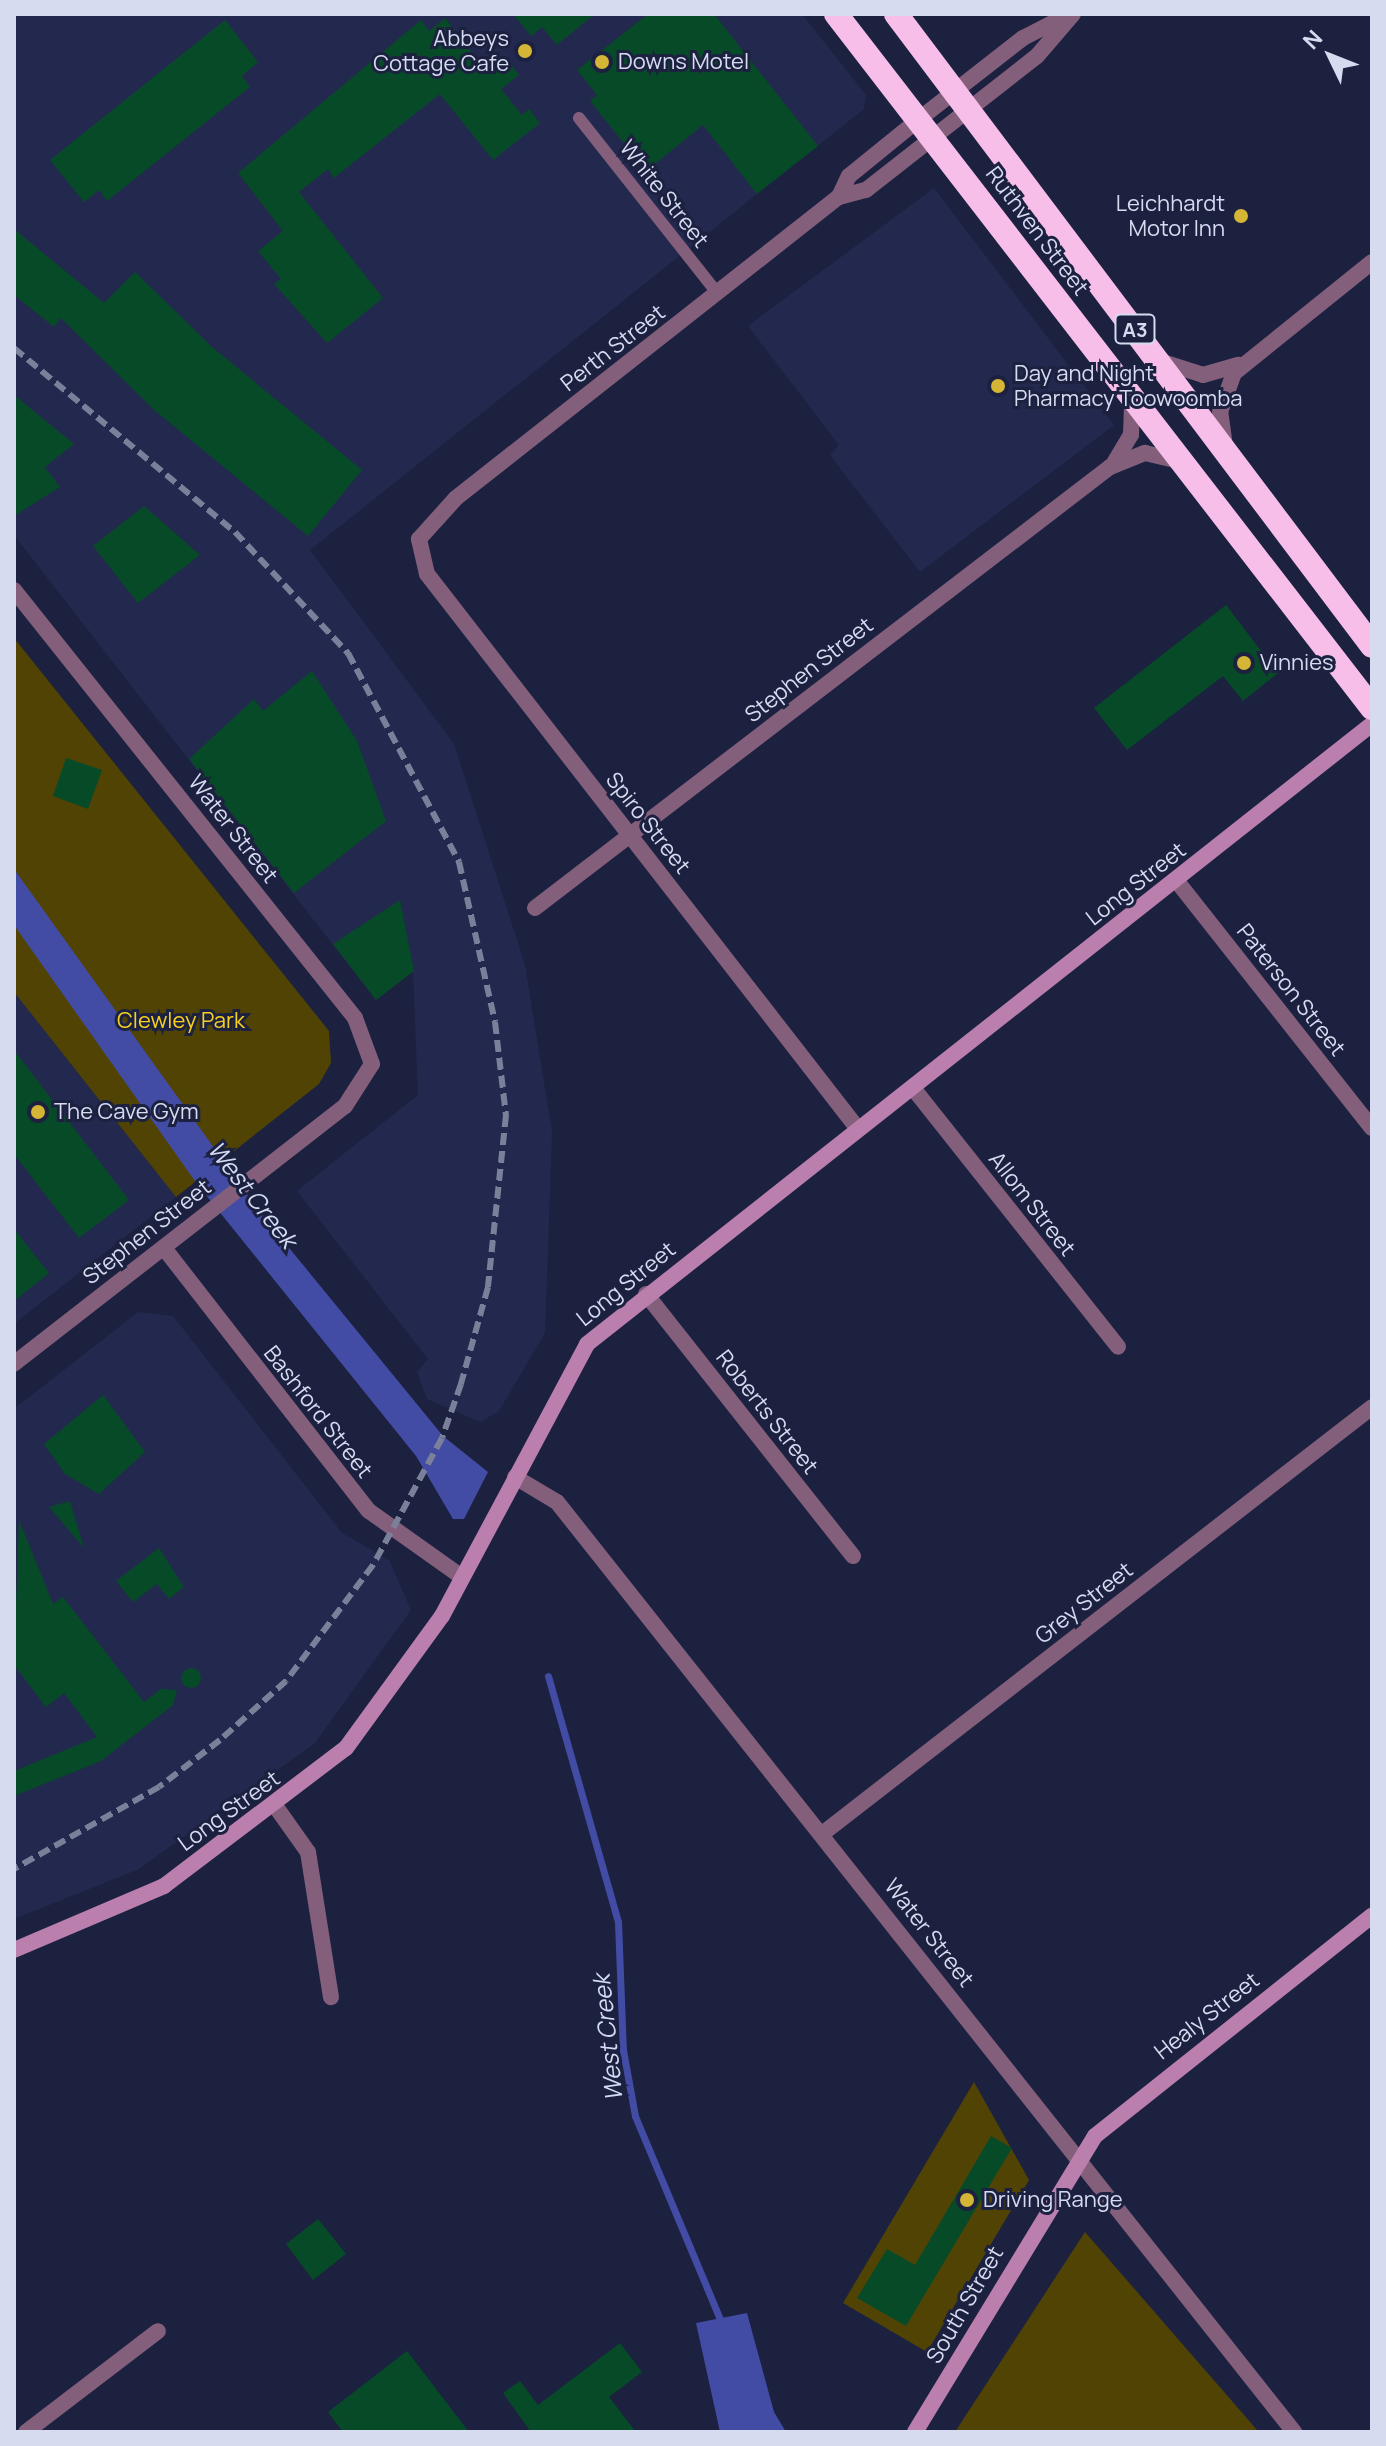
<!DOCTYPE html>
<html>
<head>
<meta charset="utf-8">
<style>
	body { margin:0 }
	#map { position:relative; width:1386px; height:2446px; overflow:hidden; background:#1c2140; font-family:Manrope,sans-serif }
	div>[style] { position:absolute }
	.built>* { inset:0; background:#23294e }
	.green>* { inset:0; background:#514304 }
	.water>* { inset:0; background:#424ca5 }
	.stream>* { height:7px; margin:-3.5px; padding:0 3.5px; transform-origin:3.5px; border-radius:3.5px; background:#424ca5 }
	.building>* { inset:0; background:#074a28 }
	.round { border-radius:50% }
	.lane>* { height:12px; margin:-6px; padding:0 6px; transform-origin:6px; border-radius:6px; background:#845f7c }
	.street>* { height:16px; margin:-8px; padding:0 8px; transform-origin:8px; border-radius:8px; background:#845f7c }
	.secondary>* { height:16px; margin:-8px; padding:0 8px; transform-origin:8px; border-radius:8px; background:#bb7fae }
	.highway>* { height:24px; margin:-12px; padding:0 12px; transform-origin:12px; border-radius:12px; background:#f7beea }
	.rail>* { height:6px; margin-top:-3px; transform-origin:0; background:repeating-linear-gradient(90deg,#7b809a 0 12px,transparent 0 18px) }
	.dots>* { width:22px; height:22px; translate:-50% -50%; box-sizing:border-box; border:4px solid #1c2140; border-radius:50% }
	span { translate:-50% -50%; white-space:nowrap; text-align:center; line-height:1.15; -webkit-text-stroke:6px #1c2140; paint-order:stroke }
	.shield-label span { padding:2px 6px; background:#1c2140; border:2px solid; border-radius:6px; -webkit-text-stroke-width:0 }
	.shield-label { font-size:20px; color:#d6dbf0; font-weight:700 }
	.poi-label { font-size:22px; color:#d6dbf0 }
	.right { translate:-100% -50%; text-align:right }
	.left { translate:0 -50%; text-align:left }
	.street-label { font-size:22px; color:#d6dbf0 }
	.park-label { font-size:22px; color:#f7d01d }
	.water-label { font-size:24px; color:#d3daf2; font-style:italic }
	.frame { position:absolute; inset:0; border:16px solid #d6dbf0; pointer-events:none }
	.north { position:absolute; left:1290px; top:16px; width:80px; height:80px; -webkit-text-stroke:6px #1c2140; paint-order:stroke; rotate:313deg; font-size:22px; font-weight:700; line-height:32px; text-align:center; color:#d6dbf0 }
	.north::after { content:''; display:block; margin:auto; width:28px; height:36px; background:#d6dbf0; clip-path:polygon(50% 0,100% 100%,50% 72%,0 100%) }
</style>
</head>
<body>
<div id="map">
	<div class="built">
		<i style="clip-path:polygon(14px 14px,802px 14px,866px 95px,864px 109px,310px 550px,454px 744px,525px 965px,552px 1132px,545px 1333px,499px 1411px,480px 1422px,427px 1399px,417px 1372px,428px 1359px,297px 1191px,418px 1095px,413px 972px,376px 1000px,14px 535px)"></i>
		<i style="clip-path:polygon(934px 188px,1114px 425px,920px 572px,830px 455px,839px 445px,748px 326px)"></i>
		<i style="clip-path:polygon(14px 992px,176px 1197px,15px 1323px,14px 1321px)"></i>
		<i style="clip-path:polygon(138px 1312px,173px 1316px,342px 1533px,389px 1560px,411px 1610px,314px 1744px,137px 1870px,14px 1919px,14px 1409px)"></i>
	</div>
	<div class="green">
		<i style="clip-path:polygon(14px 638px,329px 1031px,331px 1063px,319px 1084px,176px 1197px,14px 992px)"></i>
		<i style="clip-path:polygon(974px 2082px,1029px 2180px,927px 2352px,843px 2303px)"></i>
		<i style="clip-path:polygon(1085px 2232px,1258px 2431px,1258px 2432px,955px 2432px)"></i>
	</div>
	<div class="water">
		<i style="clip-path:polygon(14px 869px,263px 1216px,443px 1436px,488px 1472px,464px 1519px,453px 1519px,416px 1456px,197px 1184px,14px 925px)"></i>
		<i style="clip-path:polygon(747px 2313px,774px 2412px,786px 2432px,720px 2432px,696px 2323px)"></i>
	</div>
	<div class="stream">
		<i style="left:548px;top:1676px;width:256px;rotate:74.1deg"></i>
		<i style="left:618px;top:1922px;width:128px;rotate:87.8deg"></i>
		<i style="left:623px;top:2050px;width:67px;rotate:79.7deg"></i>
		<i style="left:635px;top:2116px;width:228px;rotate:67.3deg"></i>
	</div>
	<div class="building">
		<i style="clip-path:polygon(513px 14px,595px 14px,557px 45px,542px 27px,531px 36px)"></i>
		<i style="clip-path:polygon(648px 14px,714px 14px,818px 146px,757px 194px,703px 125px,646px 171px,590px 101px,597px 95px,577px 70px)"></i>
		<i style="clip-path:polygon(445px 18px,486px 71px,504px 56px,519px 75px,501px 89px,522px 115px,529px 109px,540px 123px,493px 160px,440px 94px,334px 178px,328px 169px,299px 192px,383px 298px,327px 343px,274px 284px,281px 279px,258px 251px,283px 231px,238px 173px,421px 20px,429px 31px)"></i>
		<i style="clip-path:polygon(225px 20px,258px 62px,242px 76px,250px 87px,107px 201px,99px 190px,84px 202px,50px 160px)"></i>
		<i style="clip-path:polygon(14px 229px,104px 303px,135px 272px,212px 347px,362px 470px,308px 536px,153px 409px,61px 318px,54px 327px,14px 295px)"></i>
		<i style="clip-path:polygon(14px 395px,74px 444px,45px 467px,60px 487px,14px 516px)"></i>
		<i style="clip-path:polygon(144px 506px,200px 555px,138px 603px,93px 546px)"></i>
		<i style="clip-path:polygon(1226px 605px,1278px 673px,1243px 701px,1223px 676px,1127px 750px,1094px 708px)"></i>
		<i style="clip-path:polygon(312px 671px,357px 741px,386px 821px,294px 893px,189px 759px,254px 699px,263px 711px)"></i>
		<i style="clip-path:polygon(66px 758px,102px 770px,88px 809px,53px 796px)"></i>
		<i style="clip-path:polygon(400px 900px,414px 971px,376px 1000px,333px 944px)"></i>
		<i style="clip-path:polygon(14px 1050px,129px 1200px,79px 1238px,14px 1154px)"></i>
		<i style="clip-path:polygon(14px 1229px,49px 1273px,14px 1301px)"></i>
		<i style="clip-path:polygon(103px 1395px,145px 1452px,99px 1494px,65px 1474px,44px 1444px)"></i>
		<i style="clip-path:polygon(70px 1501px,84px 1548px,49px 1507px)"></i>
		<i style="clip-path:polygon(19px 1520px,53px 1604px,63px 1597px,144px 1702px,161px 1689px,177px 1690px,173px 1705px,101px 1761px,14px 1796px,14px 1771px,97px 1737px,64px 1693px,46px 1707px,14px 1665px)"></i>
		<i style="clip-path:polygon(159px 1548px,184px 1587px,169px 1599px,157px 1584px,133px 1602px,116px 1581px)"></i>
		<i class="round" style="left:181px;top:1668px;width:20px;height:20px"></i>
		<i style="clip-path:polygon(991px 2136px,1012px 2148px,906px 2326px,857px 2298px,887px 2249px,915px 2265px)"></i>
		<i style="clip-path:polygon(318px 2219px,346px 2254px,313px 2280px,286px 2244px)"></i>
		<i style="clip-path:polygon(620px 2343px,642px 2372px,609px 2397px,636px 2432px,531px 2432px,503px 2393px,520px 2381px,538px 2405px)"></i>
		<i style="clip-path:polygon(407px 2351px,469px 2432px,343px 2432px,328px 2412px)"></i>
	</div>
	<div class="lane">
		<i style="left:579px;top:118px;width:224px;rotate:51.7deg"></i>
	</div>
	<div class="street">
		<i style="left:839px;top:197px;width:23px;rotate:-65deg"></i>
		<i style="left:849px;top:176px;width:89px;rotate:-39.1deg"></i>
		<i style="left:918px;top:120px;width:133px;rotate:-38deg"></i>
		<i style="left:1023px;top:38px;width:48px;rotate:-27.1deg"></i>
		<i style="left:1163px;top:362px;width:42px;rotate:18deg"></i>
		<i style="left:1203px;top:375px;width:37px;rotate:-16deg"></i>
		<i style="left:1225px;top:446px;width:34px;rotate:-98deg"></i>
		<i style="left:1220px;top:412px;width:41px;rotate:-70.3deg"></i>
		<i style="left:1234px;top:373px;width:177px;rotate:-38.8deg"></i>
		<i style="left:1114px;top:463px;width:33px;rotate:-59deg"></i>
		<i style="left:1131px;top:435px;width:35px;rotate:-88deg"></i>
		<i style="left:14px;top:590px;width:547px;rotate:51.45deg"></i>
		<i style="left:355px;top:1018px;width:49px;rotate:69.7deg"></i>
		<i style="left:372px;top:1064px;width:50px;rotate:122.7deg"></i>
		<i style="left:345px;top:1106px;width:420px;rotate:142.1deg"></i>
		<i style="left:1176px;top:880px;width:316px;rotate:51.7deg"></i>
		<i style="left:535px;top:908px;width:725px;rotate:-37.49deg"></i>
		<i style="left:1110px;top:467px;width:38px;rotate:-22deg"></i>
		<i style="left:1145px;top:453px;width:35px;rotate:13deg"></i>
		<i style="left:913px;top:1088px;width:330px;rotate:51.6deg"></i>
		<i style="left:858px;top:1129px;width:703px;rotate:-127.83deg"></i>
		<i style="left:427px;top:574px;width:36px;rotate:-103deg"></i>
		<i style="left:419px;top:539px;width:55px;rotate:-47.9deg"></i>
		<i style="left:456px;top:498px;width:487px;rotate:-38.2deg"></i>
		<i style="left:839px;top:197px;width:28px;rotate:-15deg"></i>
		<i style="left:866px;top:190px;width:217px;rotate:-38.1deg"></i>
		<i style="left:1037px;top:56px;width:55px;rotate:-49.4deg"></i>
		<i style="left:164px;top:1248px;width:333px;rotate:52.1deg"></i>
		<i style="left:369px;top:1511px;width:114px;rotate:35.4deg"></i>
		<i style="left:646px;top:1294px;width:334px;rotate:51.7deg"></i>
		<i style="left:515px;top:1477px;width:49px;rotate:30.8deg"></i>
		<i style="left:557px;top:1502px;width:1187px;rotate:51.6deg"></i>
		<i style="left:276px;top:1807px;width:55px;rotate:54.6deg"></i>
		<i style="left:308px;top:1852px;width:147px;rotate:81deg"></i>
		<i style="left:822px;top:1834px;width:696px;rotate:-37.82deg"></i>
		<i style="left:26px;top:2432px;width:166px;rotate:-37.4deg"></i>
	</div>
	<div class="secondary">
		<i style="left:14px;top:1950px;width:163px;rotate:-23.1deg"></i>
		<i style="left:164px;top:1886px;width:228px;rotate:-37.2deg"></i>
		<i style="left:346px;top:1748px;width:163px;rotate:-54deg"></i>
		<i style="left:442px;top:1616px;width:308px;rotate:-61.9deg"></i>
		<i style="left:587px;top:1344px;width:1000px;rotate:-38.3deg"></i>
		<i style="left:915px;top:2432px;width:346px;rotate:-58.7deg"></i>
		<i style="left:1095px;top:2136px;width:354px;rotate:-38.5deg"></i>
	</div>
	<div class="highway">
		<i style="left:836px;top:14px;width:877px;rotate:52.32deg"></i>
		<i style="left:896px;top:14px;width:791px;rotate:53.01deg"></i>
	</div>
	<div class="rail">
		<i style="left:14px;top:348px;width:288px;rotate:39.8deg"></i>
		<i style="left:235px;top:532px;width:166px;rotate:47deg"></i>
		<i style="left:348px;top:653px;width:237px;rotate:62deg"></i>
		<i style="left:459px;top:862px;width:164px;rotate:77.3deg"></i>
		<i style="left:495px;top:1022px;width:94px;rotate:83.3deg"></i>
		<i style="left:506px;top:1115px;width:173px;rotate:96deg"></i>
		<i style="left:488px;top:1287px;width:101px;rotate:105.6deg"></i>
		<i style="left:461px;top:1384px;width:57px;rotate:109.4deg"></i>
		<i style="left:442px;top:1438px;width:145px;rotate:118.5deg"></i>
		<i style="left:373px;top:1565px;width:145px;rotate:126.9deg"></i>
		<i style="left:286px;top:1681px;width:89px;rotate:138.2deg"></i>
		<i style="left:220px;top:1740px;width:77px;rotate:142.4deg"></i>
		<i style="left:159px;top:1787px;width:167px;rotate:150.5deg"></i>
	</div>
	<div class="dots">
		<i style="left:525px;top:51px;background:#d5b535"></i>
		<i style="left:602px;top:62px;background:#d5b535"></i>
		<i style="left:1241px;top:216px;background:#d5b535"></i>
		<i style="left:998px;top:386px;background:#d5b535"></i>
		<i style="left:1244px;top:663px;background:#d5b535"></i>
		<i style="left:38px;top:1112px;background:#d5b535"></i>
		<i style="left:967px;top:2200px;background:#d5b535"></i>
	</div>
	<div class="shield-label">
		<span style="left:1135px;top:329px">A3</span>
	</div>
	<div class="poi-label">
		<span class="right" style="left:509px;top:51px">Abbeys<br>Cottage Cafe</span>
		<span class="left" style="left:618px;top:62px">Downs Motel</span>
		<span class="right" style="left:1225px;top:216px">Leichhardt<br>Motor Inn</span>
		<span class="left" style="left:1014px;top:386px">Day and Night<br>Pharmacy Toowoomba</span>
		<span class="left" style="left:1260px;top:663px">Vinnies</span>
		<span class="left" style="left:54px;top:1112px">The Cave Gym</span>
		<span class="left" style="left:983px;top:2200px">Driving Range</span>
	</div>
	<div class="street-label">
		<span style="left:664px;top:194px;rotate:52deg">White Street</span>
		<span style="left:1037px;top:231px;rotate:53deg">Ruthven Street</span>
		<span style="left:613px;top:348px;rotate:-38deg">Perth Street</span>
		<span style="left:809px;top:670px;rotate:-38deg">Stephen Street</span>
		<span style="left:648px;top:823px;rotate:52deg">Spiro Street</span>
		<span style="left:233px;top:829px;rotate:52deg">Water Street</span>
		<span style="left:1136px;top:884px;rotate:-38deg">Long Street</span>
		<span style="left:1291px;top:990px;rotate:52deg">Paterson Street</span>
		<span style="left:1032px;top:1204px;rotate:52deg">Allom Street</span>
		<span style="left:147px;top:1232px;rotate:-38deg">Stephen Street</span>
		<span style="left:626px;top:1284px;rotate:-39deg">Long Street</span>
		<span style="left:318px;top:1412px;rotate:52deg">Bashford Street</span>
		<span style="left:767px;top:1412px;rotate:52deg">Roberts Street</span>
		<span style="left:1084px;top:1603px;rotate:-38deg">Grey Street</span>
		<span style="left:229px;top:1811px;rotate:-36deg">Long Street</span>
		<span style="left:929px;top:1933px;rotate:52deg">Water Street</span>
		<span style="left:1207px;top:2016px;rotate:-38deg">Healy Street</span>
		<span style="left:965px;top:2305px;rotate:-60deg">South Street</span>
	</div>
	<div class="park-label">
		<span style="left:181px;top:1021px">Clewley Park</span>
	</div>
	<div class="water-label">
		<span style="left:253px;top:1194px;rotate:52deg">West Creek</span>
		<span style="left:607px;top:2038px;rotate:-96deg">West Creek</span>
	</div>
	<div class="frame"></div>
	<div class="north">N</div>
</div>
</body>
</html>
